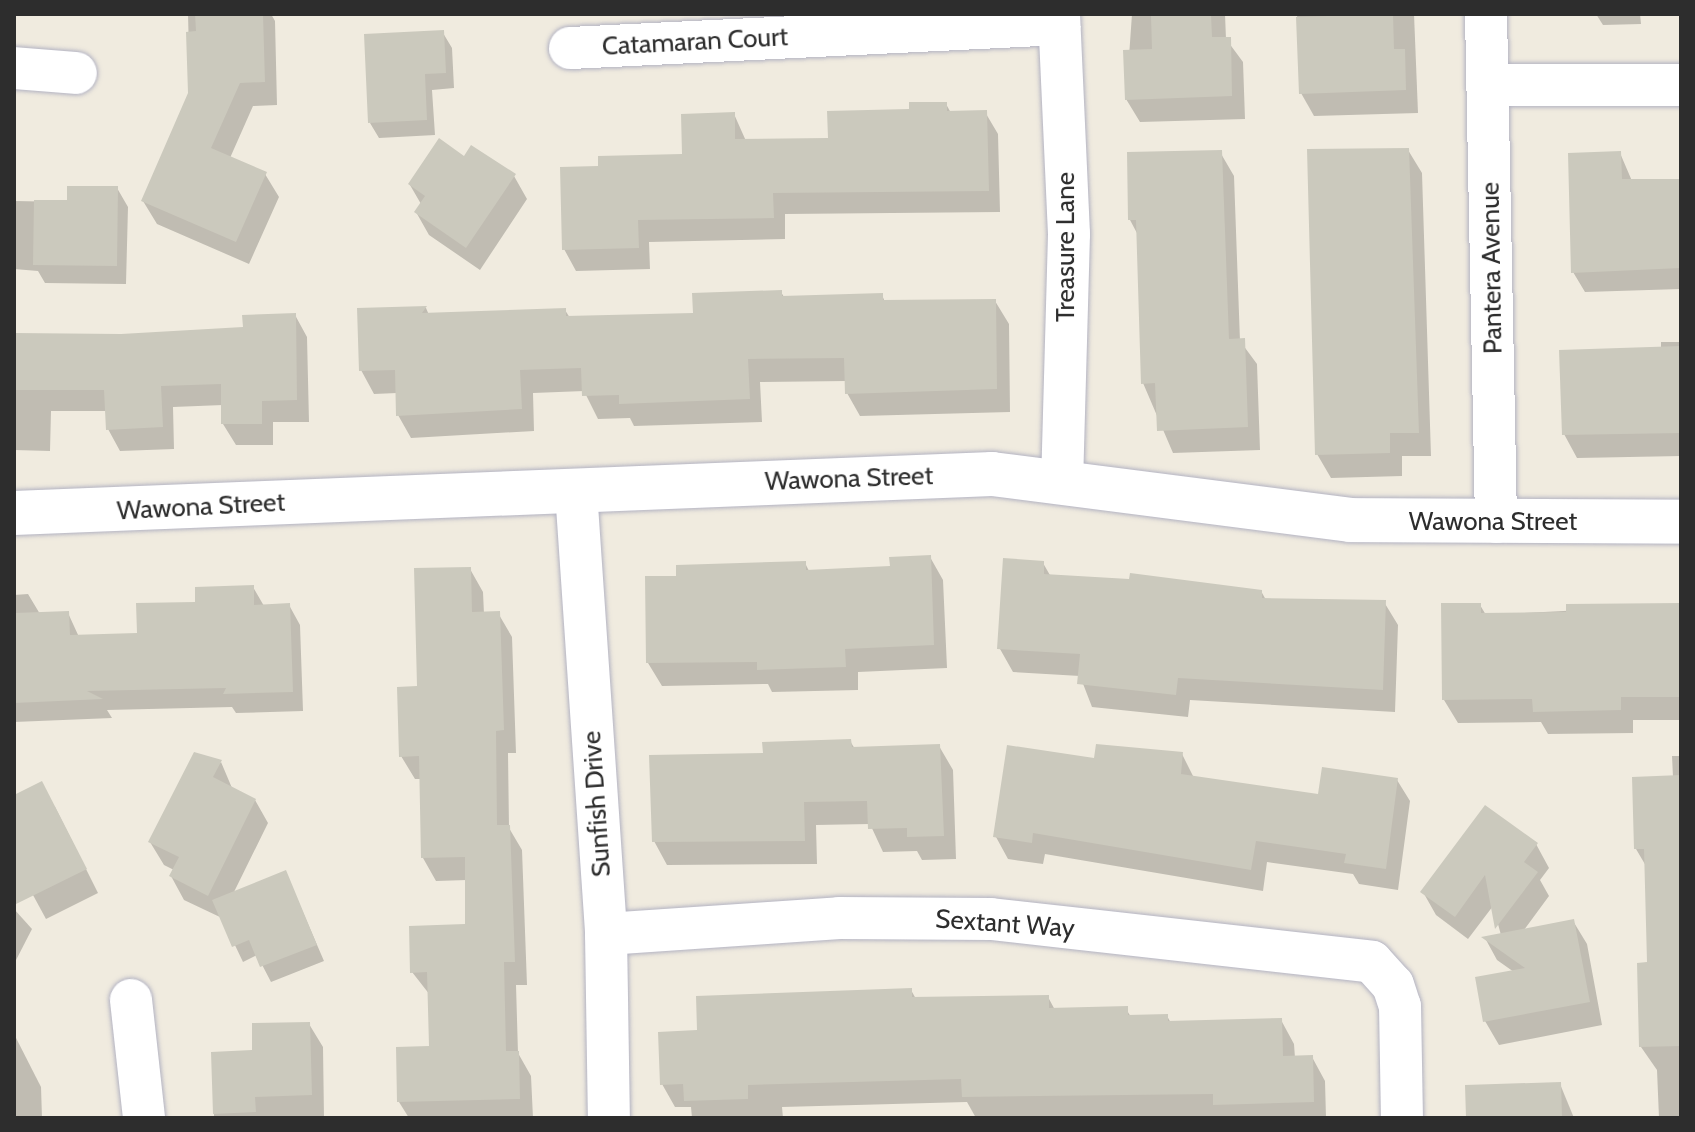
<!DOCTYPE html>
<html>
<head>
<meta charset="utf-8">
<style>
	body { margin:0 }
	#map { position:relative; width:1695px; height:1132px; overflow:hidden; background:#f0ebdf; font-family:Cabin,sans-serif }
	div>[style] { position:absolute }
	.shadow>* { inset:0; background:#0003 }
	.building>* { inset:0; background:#cbc9bd }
	.roads { filter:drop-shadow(0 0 2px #b3b3c2) drop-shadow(0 0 2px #b3b3c2) }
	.street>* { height:42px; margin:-21px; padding:0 21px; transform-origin:21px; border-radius:21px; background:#fff }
	.secondary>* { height:44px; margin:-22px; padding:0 22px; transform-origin:22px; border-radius:22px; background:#fff }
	span { translate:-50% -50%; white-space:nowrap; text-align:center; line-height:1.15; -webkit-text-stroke:6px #fff; paint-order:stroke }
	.street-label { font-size:26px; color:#2d2d2d }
	.frame { position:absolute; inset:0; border:16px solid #2d2d2d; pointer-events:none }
</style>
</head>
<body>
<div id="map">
	<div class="shadow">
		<i style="clip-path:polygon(188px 14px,271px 14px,275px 21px,277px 105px,253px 106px,230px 158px,265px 174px,279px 197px,249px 264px,157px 224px,143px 201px,190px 93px)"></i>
		<i style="clip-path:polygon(1132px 14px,1225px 14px,1226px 39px,1243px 62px,1245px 119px,1140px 122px,1126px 99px)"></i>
		<i style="clip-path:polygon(1297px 14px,1414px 14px,1418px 113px,1314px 116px,1301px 93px)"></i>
		<i style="clip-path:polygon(1596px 14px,1640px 14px,1641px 24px,1603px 25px)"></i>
		<i style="clip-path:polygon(443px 33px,452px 48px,454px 88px,432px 90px,435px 135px,379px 138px,370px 123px)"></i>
		<i style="clip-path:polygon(946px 104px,951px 113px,985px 112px,998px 134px,1000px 212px,785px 214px,785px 239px,649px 242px,650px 269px,576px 271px,564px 249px,600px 168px,684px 156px,734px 114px,746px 141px,830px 140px)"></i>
		<i style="clip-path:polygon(1408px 150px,1422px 173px,1431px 456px,1402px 456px,1402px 476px,1331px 478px,1317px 454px)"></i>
		<i style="clip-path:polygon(1220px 152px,1234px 176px,1240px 341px,1257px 364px,1260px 450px,1173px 453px,1143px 383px,1138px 235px,1130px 220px)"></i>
		<i style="clip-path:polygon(1620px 153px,1632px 181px,1681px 181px,1681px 289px,1585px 292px,1573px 272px)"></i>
		<i style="clip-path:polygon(465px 158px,514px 176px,527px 199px,480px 270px,429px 235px,416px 212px,421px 204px,410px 185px)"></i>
		<i style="clip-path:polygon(117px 188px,128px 207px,126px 284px,45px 283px,38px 271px,14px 269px,14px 201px,69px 202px)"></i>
		<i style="clip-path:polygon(781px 292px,784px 297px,882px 295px,885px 302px,995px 301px,1009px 324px,1010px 412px,860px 416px,847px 393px,847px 381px,760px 382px,762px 422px,634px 426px,630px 418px,598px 419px,584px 391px,533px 393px,534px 431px,411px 438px,398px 415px,397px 393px,374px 394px,361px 370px,359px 310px,426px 308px,429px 315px,565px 310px,570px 318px,695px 315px)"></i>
		<i style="clip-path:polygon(295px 315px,307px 337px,309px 422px,273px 422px,273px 445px,236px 445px,223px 424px,223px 405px,173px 407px,174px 449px,120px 451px,108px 429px,107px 411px,51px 411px,50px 451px,14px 450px,14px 335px,121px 336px,245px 329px)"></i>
		<i style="clip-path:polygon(1661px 342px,1681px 342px,1681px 456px,1577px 458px,1564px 434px,1661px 349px)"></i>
		<i style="clip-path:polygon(930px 557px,943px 580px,947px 668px,858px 672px,858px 690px,772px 692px,768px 684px,662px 686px,648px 663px,678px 578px,805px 563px,809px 571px,892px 568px)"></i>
		<i style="clip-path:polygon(1043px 563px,1051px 577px,1261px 591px,1266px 600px,1384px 602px,1398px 625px,1395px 712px,1190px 700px,1188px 717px,1092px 707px,1080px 676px,1013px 672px,1000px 649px)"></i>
		<i style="clip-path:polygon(470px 569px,483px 592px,484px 614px,498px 613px,512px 637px,516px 753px,508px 753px,509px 828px,522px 850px,527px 985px,516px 985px,518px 1053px,531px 1076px,533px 1118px,409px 1118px,399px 1102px,431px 1048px,430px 995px,412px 972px,467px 926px,467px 880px,436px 881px,423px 858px,422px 779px,415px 779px,401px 756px,419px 688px)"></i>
		<i style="clip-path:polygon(253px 587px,264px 606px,289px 605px,300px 625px,303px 711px,236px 713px,232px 707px,107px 710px,112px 718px,14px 722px,14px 595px,28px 594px,40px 614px,68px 613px,79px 637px,139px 635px,197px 604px)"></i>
		<i style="clip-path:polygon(1480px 605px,1486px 615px,1681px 605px,1681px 720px,1633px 720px,1633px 733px,1548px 734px,1541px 722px,1458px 723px,1444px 700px)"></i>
		<i style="clip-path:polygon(850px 741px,855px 749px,939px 746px,953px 770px,956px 859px,922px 860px,917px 851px,883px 852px,870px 824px,816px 825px,817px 864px,667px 865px,654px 841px,765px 755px)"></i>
		<i style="clip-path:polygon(1182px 754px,1194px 778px,1320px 796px,1397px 780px,1410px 801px,1398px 890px,1359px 884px,1353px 874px,1267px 862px,1263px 891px,1045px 854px,1043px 864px,1008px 859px,996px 837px,1096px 761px)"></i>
		<i style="clip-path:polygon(1672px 756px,1681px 756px,1681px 1118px,1659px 1118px,1657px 1070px,1641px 1047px,1649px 964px,1646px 866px,1636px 849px,1673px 777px)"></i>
		<i style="clip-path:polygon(221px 762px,232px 788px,255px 800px,268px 823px,233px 894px,286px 873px,324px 961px,271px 982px,257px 955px,243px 962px,222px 918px,184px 900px,171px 876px,174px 870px,164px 865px,150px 842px)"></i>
		<i style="clip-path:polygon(14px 797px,55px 807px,98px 893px,46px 919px,14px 860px)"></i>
		<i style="clip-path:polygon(1536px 844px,1549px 868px,1540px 880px,1549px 896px,1524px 930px,1573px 921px,1587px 944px,1602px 1025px,1499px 1045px,1485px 1021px,1514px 972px,1497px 960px,1485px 938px,1501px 935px,1493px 906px,1468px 939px,1436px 915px,1423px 892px)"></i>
		<i style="clip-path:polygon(14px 909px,32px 929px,14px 964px)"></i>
		<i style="clip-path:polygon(911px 990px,916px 999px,1048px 997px,1055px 1010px,1126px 1009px,1131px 1017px,1167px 1016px,1171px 1023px,1281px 1020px,1294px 1044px,1295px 1058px,1312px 1057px,1325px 1081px,1326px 1118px,976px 1118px,967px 1102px,782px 1107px,783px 1118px,692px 1118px,691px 1107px,675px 1107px,662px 1084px,699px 1032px)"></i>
		<i style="clip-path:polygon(309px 1024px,323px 1047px,324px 1118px,214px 1118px,213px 1054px,254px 1052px)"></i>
		<i style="clip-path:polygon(14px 1034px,41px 1087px,42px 1118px,14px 1118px)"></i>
		<i style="clip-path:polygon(1560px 1084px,1574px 1118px,1468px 1118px)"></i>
	</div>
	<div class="building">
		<i style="clip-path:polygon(195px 14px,263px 14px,265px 82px,240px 83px,211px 148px,267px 172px,236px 242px,141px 201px,188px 93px,186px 32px,196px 31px)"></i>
		<i style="clip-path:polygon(1211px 14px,1212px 37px,1231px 37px,1232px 96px,1125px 100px,1123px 50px,1152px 49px,1151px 16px)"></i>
		<i style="clip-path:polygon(1393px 14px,1394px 49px,1405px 49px,1406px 90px,1299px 94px,1296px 17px)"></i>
		<i style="clip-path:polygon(444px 30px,446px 73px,425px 74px,427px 120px,368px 123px,364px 34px)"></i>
		<i style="clip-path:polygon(909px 102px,947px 102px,947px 111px,987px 110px,989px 191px,773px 193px,774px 218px,638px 220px,639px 248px,562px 250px,560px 167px,598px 166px,598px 156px,682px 154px,681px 114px,735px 112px,735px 139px,828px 138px,827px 111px,909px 109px)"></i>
		<i style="clip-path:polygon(439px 138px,464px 156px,471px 145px,516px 174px,466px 248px,414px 212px,425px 196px,408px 184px)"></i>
		<i style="clip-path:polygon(1409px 148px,1419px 433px,1390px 433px,1390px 453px,1315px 455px,1307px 149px)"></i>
		<i style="clip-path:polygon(1222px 150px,1229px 339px,1245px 338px,1248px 427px,1157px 431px,1155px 383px,1141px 384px,1136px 220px,1128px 220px,1127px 152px)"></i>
		<i style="clip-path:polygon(1621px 151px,1622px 179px,1681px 179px,1681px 268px,1571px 273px,1568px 153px)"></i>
		<i style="clip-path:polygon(67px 186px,118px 186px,117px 266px,33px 265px,34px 200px,67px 200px)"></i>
		<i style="clip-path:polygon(782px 290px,782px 296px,883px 293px,883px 300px,996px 299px,997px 389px,845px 394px,844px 358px,748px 359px,750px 399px,619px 404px,619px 395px,582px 396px,581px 368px,520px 370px,522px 409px,396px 416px,395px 370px,359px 371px,357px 308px,427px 306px,422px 313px,566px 308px,566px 316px,693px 313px,692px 293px)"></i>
		<i style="clip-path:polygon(296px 313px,297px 400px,262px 401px,262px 424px,221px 424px,221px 384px,161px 386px,163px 427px,106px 430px,104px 390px,14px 390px,14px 333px,121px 334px,243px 327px,242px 315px)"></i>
		<i style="clip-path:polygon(1681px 346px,1681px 433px,1562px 435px,1559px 350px)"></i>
		<i style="clip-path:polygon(931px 555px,934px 645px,845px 649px,846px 667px,757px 670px,757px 662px,646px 663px,645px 576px,676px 576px,676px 565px,806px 561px,806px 570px,890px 566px,889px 557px)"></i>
		<i style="clip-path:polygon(1003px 558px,1044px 561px,1044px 574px,1129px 579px,1130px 573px,1262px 590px,1262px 598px,1386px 600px,1383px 690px,1178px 678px,1176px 695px,1077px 684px,1080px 654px,997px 649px)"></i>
		<i style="clip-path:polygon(471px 567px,472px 612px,500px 611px,504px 730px,496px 731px,497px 825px,510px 825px,515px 962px,504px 962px,506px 1051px,519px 1051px,520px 1099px,397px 1102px,396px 1047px,429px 1046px,427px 972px,410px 973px,409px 926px,465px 924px,465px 857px,421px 858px,419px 756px,399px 757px,397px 687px,417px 686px,414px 568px)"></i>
		<i style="clip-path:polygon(254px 585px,254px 605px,290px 603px,293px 692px,223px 694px,226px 688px,87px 691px,103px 699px,14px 703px,14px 613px,69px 611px,70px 635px,137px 633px,136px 603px,195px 602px,195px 587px)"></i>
		<i style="clip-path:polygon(1441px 603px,1481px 603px,1481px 613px,1566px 612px,1566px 604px,1681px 603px,1681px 697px,1621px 697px,1621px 710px,1533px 712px,1532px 699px,1442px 700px)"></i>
		<i style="clip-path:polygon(851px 739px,852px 747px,940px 744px,944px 836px,907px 837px,907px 828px,868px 829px,867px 801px,804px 802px,805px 841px,652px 842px,649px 755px,763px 753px,762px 742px)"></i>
		<i style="clip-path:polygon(1096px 744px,1183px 752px,1181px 774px,1318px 794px,1322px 767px,1398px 778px,1386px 869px,1344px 863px,1346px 854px,1256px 841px,1251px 870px,1033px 833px,1032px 843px,993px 837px,1007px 745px,1094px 758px)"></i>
		<i style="clip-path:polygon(194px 752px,222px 760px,213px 777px,256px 799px,208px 896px,169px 876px,179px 857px,148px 842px)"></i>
		<i style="clip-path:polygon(1681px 775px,1681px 1046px,1639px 1047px,1637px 963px,1647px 962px,1644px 849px,1634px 849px,1632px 777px)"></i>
		<i style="clip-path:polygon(42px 781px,87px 869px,14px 905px,14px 795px)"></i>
		<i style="clip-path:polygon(1485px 805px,1538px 843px,1524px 862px,1538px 872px,1495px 929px,1485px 875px,1455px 917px,1420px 892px)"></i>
		<i style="clip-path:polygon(286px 870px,317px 945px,260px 967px,249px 940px,232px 947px,212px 900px)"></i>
		<i style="clip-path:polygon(1574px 919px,1590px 1002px,1483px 1022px,1475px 977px,1525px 968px,1481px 937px)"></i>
		<i style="clip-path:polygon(912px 988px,912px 997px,1049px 995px,1049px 1008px,1128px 1006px,1128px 1015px,1168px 1014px,1168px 1021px,1282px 1018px,1283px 1056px,1313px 1055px,1314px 1102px,1213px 1105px,1213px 1094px,962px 1097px,961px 1079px,748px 1085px,748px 1099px,684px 1101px,683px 1084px,660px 1085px,658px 1032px,697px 1030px,696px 996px)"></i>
		<i style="clip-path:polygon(310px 1022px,312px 1095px,255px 1097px,256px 1112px,213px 1114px,211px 1052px,252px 1050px,252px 1023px)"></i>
		<i style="clip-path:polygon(1561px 1082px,1562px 1118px,1466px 1118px,1465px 1085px)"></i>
	</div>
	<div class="roads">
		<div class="street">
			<i style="left:1059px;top:14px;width:220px;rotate:87.4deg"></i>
			<i style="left:1069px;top:234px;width:245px;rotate:91.6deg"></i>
			<i style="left:1486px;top:14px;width:508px;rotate:88.87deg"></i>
			<i style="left:570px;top:48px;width:490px;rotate:-2.8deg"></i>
			<i style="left:14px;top:68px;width:62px;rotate:4.6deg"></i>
			<i style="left:1489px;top:85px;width:192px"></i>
			<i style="left:576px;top:491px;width:444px;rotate:86.1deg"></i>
			<i style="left:606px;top:934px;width:184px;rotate:89.1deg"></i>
			<i style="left:606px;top:934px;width:234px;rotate:-3.9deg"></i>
			<i style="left:839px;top:918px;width:152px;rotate:0.4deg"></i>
			<i style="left:991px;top:919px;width:383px;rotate:6.4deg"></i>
			<i style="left:1372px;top:962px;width:31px;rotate:48deg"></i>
			<i style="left:1393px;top:985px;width:22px;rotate:72deg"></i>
			<i style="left:1400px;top:1006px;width:112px;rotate:89deg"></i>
			<i style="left:131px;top:1000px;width:119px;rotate:83.7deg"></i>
		</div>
		<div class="secondary">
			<i style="left:14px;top:513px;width:979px;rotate:-2.28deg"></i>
			<i style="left:992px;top:474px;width:361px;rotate:7.3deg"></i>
			<i style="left:1350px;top:520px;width:331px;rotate:0.3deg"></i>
		</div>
	</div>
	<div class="street-label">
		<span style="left:695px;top:42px;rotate:-3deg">Catamaran Court</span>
		<span style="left:1066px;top:247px;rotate:-90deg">Treasure Lane</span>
		<span style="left:1492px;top:268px;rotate:-91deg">Pantera Avenue</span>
		<span style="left:849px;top:479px;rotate:-2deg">Wawona Street</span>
		<span style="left:201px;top:507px;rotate:-3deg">Wawona Street</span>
		<span style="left:1493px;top:522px">Wawona Street</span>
		<span style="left:597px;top:804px;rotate:-94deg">Sunfish Drive</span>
		<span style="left:1005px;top:924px;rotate:4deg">Sextant Way</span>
	</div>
	<div class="frame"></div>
</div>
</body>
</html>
